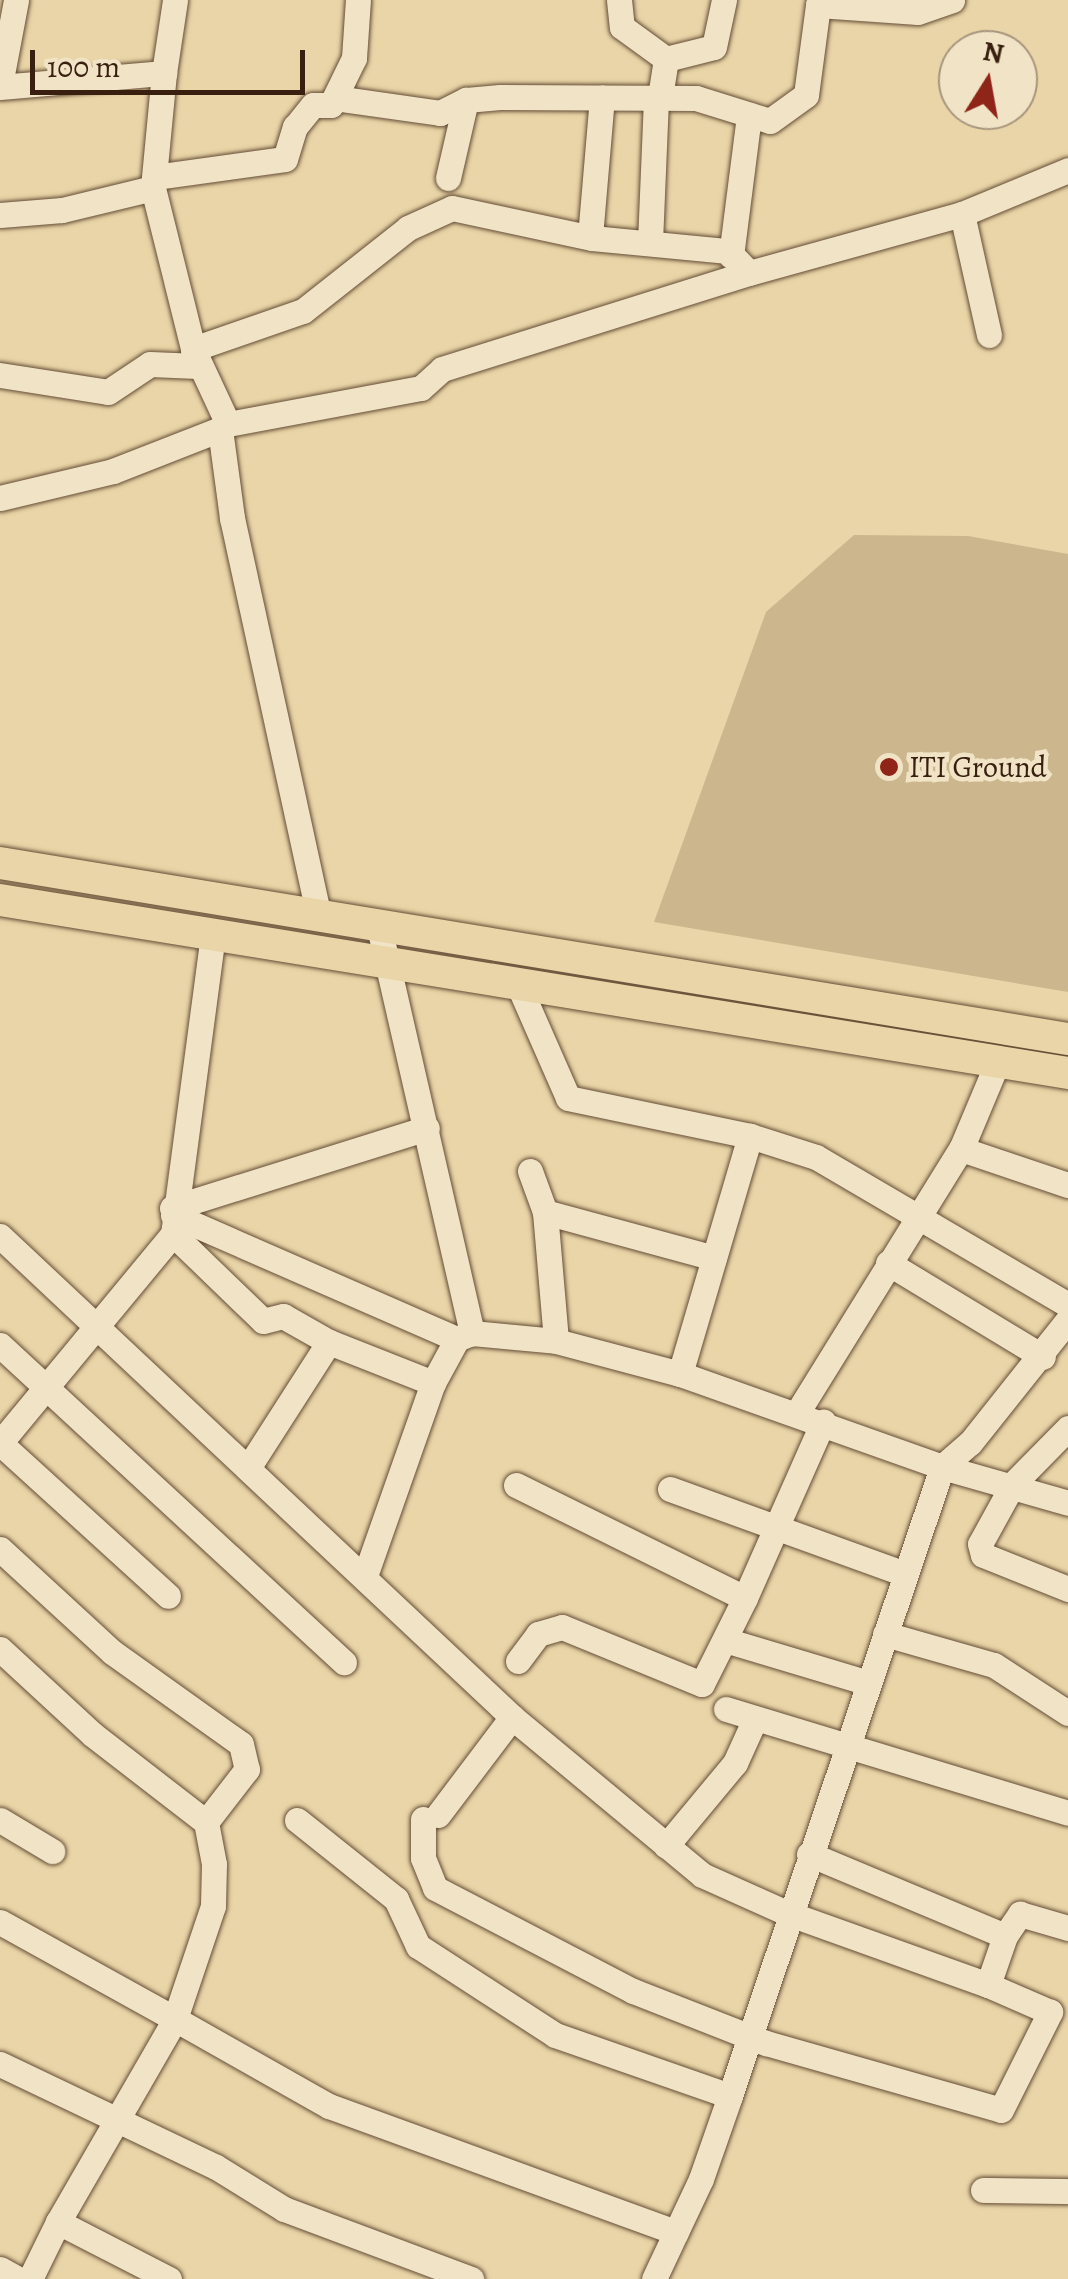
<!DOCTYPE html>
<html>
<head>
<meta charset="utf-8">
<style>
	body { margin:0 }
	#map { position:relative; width:1068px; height:2279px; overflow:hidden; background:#e9d5a7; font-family:Alegreya,serif }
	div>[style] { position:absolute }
	.green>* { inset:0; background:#cbb68d }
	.roads { filter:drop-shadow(0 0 2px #644c36) drop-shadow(0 0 2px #644c36) }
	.minor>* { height:25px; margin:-12.5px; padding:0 12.5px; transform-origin:12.5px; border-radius:12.5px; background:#f1e4c6 }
	.major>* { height:32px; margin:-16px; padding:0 16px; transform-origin:16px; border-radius:16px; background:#e9d5a7 }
	.dots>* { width:28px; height:28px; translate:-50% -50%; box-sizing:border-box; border:5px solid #f1e4c6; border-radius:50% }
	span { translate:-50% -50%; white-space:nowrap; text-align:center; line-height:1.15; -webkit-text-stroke:9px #f1e4c6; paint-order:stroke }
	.poi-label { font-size:30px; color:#381f10 }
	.left { translate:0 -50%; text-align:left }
	.north { position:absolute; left:938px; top:30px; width:100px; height:100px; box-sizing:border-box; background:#f1e4c6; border:2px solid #a7957d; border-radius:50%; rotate:11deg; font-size:28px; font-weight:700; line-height:40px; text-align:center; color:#381f10 }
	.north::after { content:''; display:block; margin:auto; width:35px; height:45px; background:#8f2418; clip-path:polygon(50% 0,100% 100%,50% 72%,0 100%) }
	.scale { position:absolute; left:30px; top:50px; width:275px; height:45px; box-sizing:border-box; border:5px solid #381f10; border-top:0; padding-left:12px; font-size:30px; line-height:35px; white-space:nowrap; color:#381f10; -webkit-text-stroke:8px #f1e4c6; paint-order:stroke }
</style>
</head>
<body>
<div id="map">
	<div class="green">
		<i style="clip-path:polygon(854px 535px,968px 536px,1068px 554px,1068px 992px,654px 922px,766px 612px)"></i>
	</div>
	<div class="roads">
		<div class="minor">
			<i style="left:619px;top:0;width:27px;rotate:84deg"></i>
			<i style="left:622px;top:27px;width:54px;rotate:36deg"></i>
			<i style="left:666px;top:59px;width:39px;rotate:99deg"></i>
			<i style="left:666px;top:59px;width:49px;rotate:-14deg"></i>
			<i style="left:714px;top:47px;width:48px;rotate:-78deg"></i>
			<i style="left:164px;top:73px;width:74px;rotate:-81.4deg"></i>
			<i style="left:0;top:85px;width:86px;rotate:-79.3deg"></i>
			<i style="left:0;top:87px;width:165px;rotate:-4.9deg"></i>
			<i style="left:164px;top:73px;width:116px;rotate:95.5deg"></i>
			<i style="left:153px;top:188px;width:94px;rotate:166.4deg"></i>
			<i style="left:62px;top:210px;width:62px;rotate:175.4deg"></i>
			<i style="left:335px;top:98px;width:106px;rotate:8.1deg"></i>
			<i style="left:440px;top:113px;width:29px;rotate:-27deg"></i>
			<i style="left:466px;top:100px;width:34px;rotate:-5deg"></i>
			<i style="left:500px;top:97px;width:196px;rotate:0.3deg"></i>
			<i style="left:696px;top:98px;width:77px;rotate:17.3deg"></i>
			<i style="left:770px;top:121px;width:44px;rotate:-35.8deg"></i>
			<i style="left:806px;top:95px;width:91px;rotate:-82.4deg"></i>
			<i style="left:818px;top:5px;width:100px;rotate:4deg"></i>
			<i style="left:918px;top:12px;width:36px;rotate:-19deg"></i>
			<i style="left:155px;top:177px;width:131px;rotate:-7.9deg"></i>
			<i style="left:285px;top:159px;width:34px;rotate:-73deg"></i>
			<i style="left:295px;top:127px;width:28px;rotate:-51deg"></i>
			<i style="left:313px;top:105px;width:18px"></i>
			<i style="left:331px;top:105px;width:52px;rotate:-63.9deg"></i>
			<i style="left:354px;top:58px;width:58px;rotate:-86.1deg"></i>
			<i style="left:448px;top:178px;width:80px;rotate:-77deg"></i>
			<i style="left:153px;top:188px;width:166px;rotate:76deg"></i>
			<i style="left:962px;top:214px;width:124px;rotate:77.4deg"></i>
			<i style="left:590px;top:237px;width:140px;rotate:-85.1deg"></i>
			<i style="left:650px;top:242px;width:144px;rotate:-87.6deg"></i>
			<i style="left:731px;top:256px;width:142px;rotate:-82.7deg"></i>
			<i style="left:0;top:375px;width:109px;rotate:8.9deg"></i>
			<i style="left:108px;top:392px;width:50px;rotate:-33.7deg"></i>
			<i style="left:150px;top:364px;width:48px;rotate:2.4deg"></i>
			<i style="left:228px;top:424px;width:196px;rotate:-10.6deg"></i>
			<i style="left:421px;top:388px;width:28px;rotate:-42deg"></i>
			<i style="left:442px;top:369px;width:322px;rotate:-17.4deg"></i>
			<i style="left:220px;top:429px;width:90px;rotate:82.3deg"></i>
			<i style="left:232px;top:518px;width:408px;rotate:77.7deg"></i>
			<i style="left:0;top:498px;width:116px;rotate:-13.4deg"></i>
			<i style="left:113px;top:471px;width:115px;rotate:-21.4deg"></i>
			<i style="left:220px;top:429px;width:9px;rotate:-32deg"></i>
			<i style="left:228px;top:424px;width:83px;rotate:-115deg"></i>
			<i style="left:193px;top:349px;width:116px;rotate:-19.1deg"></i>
			<i style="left:303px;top:311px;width:134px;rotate:-38.3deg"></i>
			<i style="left:408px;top:228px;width:48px;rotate:-24.4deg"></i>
			<i style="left:452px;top:208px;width:143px;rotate:12.1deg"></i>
			<i style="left:592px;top:238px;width:137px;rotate:5.5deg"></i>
			<i style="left:728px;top:251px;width:30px;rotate:46deg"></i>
			<i style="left:749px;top:273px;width:221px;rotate:-15.5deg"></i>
			<i style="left:962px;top:214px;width:115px;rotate:-22.5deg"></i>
			<i style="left:379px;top:927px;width:417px;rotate:77.1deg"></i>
			<i style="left:472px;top:1333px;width:84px;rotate:5.4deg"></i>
			<i style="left:556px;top:1341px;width:128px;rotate:14.9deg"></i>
			<i style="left:680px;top:1374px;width:278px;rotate:19.5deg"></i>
			<i style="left:942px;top:1467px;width:131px;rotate:15.9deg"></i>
			<i style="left:518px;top:984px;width:124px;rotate:66.3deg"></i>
			<i style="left:568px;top:1098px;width:186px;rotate:11.8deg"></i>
			<i style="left:750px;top:1136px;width:248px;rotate:106.4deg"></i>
			<i style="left:998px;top:1061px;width:95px;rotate:112.8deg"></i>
			<i style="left:961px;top:1149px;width:113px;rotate:18.6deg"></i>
			<i style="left:750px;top:1136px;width:69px;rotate:17.7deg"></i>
			<i style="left:816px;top:1157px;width:292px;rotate:30.4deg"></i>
			<i style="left:530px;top:1171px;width:44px;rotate:69.9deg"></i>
			<i style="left:545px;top:1212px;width:129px;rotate:85.1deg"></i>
			<i style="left:172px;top:1208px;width:267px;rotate:-17.4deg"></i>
			<i style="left:545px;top:1212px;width:175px;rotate:15.2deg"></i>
			<i style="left:173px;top:1215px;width:310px;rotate:23.6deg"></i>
			<i style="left:457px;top:1339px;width:16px;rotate:-22deg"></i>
			<i style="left:173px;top:1234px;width:125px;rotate:44deg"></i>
			<i style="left:263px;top:1321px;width:21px;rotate:-14deg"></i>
			<i style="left:283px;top:1316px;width:53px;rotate:29.5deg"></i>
			<i style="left:329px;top:1342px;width:112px;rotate:21.5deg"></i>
			<i style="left:0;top:1236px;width:702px;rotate:43.21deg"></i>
			<i style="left:512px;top:1717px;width:247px;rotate:39.7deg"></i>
			<i style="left:702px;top:1875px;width:93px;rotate:24.1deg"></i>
			<i style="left:787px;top:1913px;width:214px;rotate:19.7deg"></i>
			<i style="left:988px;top:1985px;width:52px;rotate:-70.9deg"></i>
			<i style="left:888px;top:1263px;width:181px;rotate:31.2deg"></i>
			<i style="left:0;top:1345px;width:468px;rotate:42.7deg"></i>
			<i style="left:797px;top:1413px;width:311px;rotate:-58.2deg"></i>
			<i style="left:1068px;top:1428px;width:78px;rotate:134.5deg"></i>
			<i style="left:1013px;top:1484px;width:68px;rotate:118.8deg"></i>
			<i style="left:980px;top:1544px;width:11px;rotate:75deg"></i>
			<i style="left:983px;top:1555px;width:92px;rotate:21.8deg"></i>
			<i style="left:0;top:1443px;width:271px;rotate:-50.4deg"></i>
			<i style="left:173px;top:1234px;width:304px;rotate:-82.4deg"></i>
			<i style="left:0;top:1443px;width:227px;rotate:42.3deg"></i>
			<i style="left:248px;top:1468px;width:150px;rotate:-57.3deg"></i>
			<i style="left:516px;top:1485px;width:255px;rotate:26.3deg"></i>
			<i style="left:745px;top:1598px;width:193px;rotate:-66.1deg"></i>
			<i style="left:670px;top:1489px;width:250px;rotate:19.9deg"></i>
			<i style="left:0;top:1549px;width:152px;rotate:42.6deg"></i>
			<i style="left:112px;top:1652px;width:158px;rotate:35.5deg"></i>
			<i style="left:241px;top:1744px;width:26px;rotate:77deg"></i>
			<i style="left:247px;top:1769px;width:67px;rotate:127.7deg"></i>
			<i style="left:366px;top:1573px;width:201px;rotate:-70.6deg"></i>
			<i style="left:433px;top:1383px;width:50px;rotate:-61.4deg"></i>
			<i style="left:885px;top:1634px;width:113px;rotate:15.9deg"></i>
			<i style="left:994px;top:1665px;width:88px;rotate:33deg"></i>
			<i style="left:725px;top:1640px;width:149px;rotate:16.7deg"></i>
			<i style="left:0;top:1649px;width:125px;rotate:42.7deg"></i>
			<i style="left:92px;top:1734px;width:144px;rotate:37.7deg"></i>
			<i style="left:206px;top:1822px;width:43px;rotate:79.2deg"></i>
			<i style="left:214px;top:1864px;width:42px;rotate:91.4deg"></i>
			<i style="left:213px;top:1906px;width:119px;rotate:108.6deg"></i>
			<i style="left:175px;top:2019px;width:200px;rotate:-151deg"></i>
			<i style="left:518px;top:1661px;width:34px;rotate:-53deg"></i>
			<i style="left:538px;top:1634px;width:25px;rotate:-16deg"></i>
			<i style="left:562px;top:1627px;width:151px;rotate:22.2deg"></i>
			<i style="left:702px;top:1684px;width:96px;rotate:-63.4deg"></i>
			<i style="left:726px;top:1709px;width:357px;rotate:16.9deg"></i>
			<i style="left:438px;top:1815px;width:123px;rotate:-52.9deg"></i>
			<i style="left:423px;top:1819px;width:39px;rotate:90deg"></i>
			<i style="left:423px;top:1858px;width:32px;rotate:68deg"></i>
			<i style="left:435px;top:1888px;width:223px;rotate:27.5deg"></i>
			<i style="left:633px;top:1991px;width:143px;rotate:21.4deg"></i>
			<i style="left:766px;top:2043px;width:244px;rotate:15.9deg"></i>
			<i style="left:1001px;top:2110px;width:110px;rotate:-63.4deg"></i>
			<i style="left:1050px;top:2012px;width:68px;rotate:-156.5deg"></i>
			<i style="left:0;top:1820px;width:61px;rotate:30.8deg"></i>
			<i style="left:297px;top:1820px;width:127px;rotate:38.6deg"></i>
			<i style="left:396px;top:1899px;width:52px;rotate:64.9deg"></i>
			<i style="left:418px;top:1946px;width:163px;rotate:33deg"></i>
			<i style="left:555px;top:2035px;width:185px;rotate:19.2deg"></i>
			<i style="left:730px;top:2096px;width:88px;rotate:109.3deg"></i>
			<i style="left:701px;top:2179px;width:110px;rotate:115.2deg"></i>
			<i style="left:666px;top:1846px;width:108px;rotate:-50.3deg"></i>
			<i style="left:735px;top:1763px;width:48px;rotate:-65.6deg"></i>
			<i style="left:809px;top:1854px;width:212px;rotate:22.7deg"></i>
			<i style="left:1005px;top:1936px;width:27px;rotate:-56deg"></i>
			<i style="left:1020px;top:1914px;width:50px;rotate:16.3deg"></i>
			<i style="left:0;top:2064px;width:239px;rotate:25.5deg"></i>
			<i style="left:216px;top:2167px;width:80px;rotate:31.7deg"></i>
			<i style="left:284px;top:2209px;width:200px;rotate:20.5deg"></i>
			<i style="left:730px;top:2096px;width:664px;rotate:-71.37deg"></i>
			<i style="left:942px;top:1467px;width:37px;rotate:-41deg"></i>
			<i style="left:970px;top:1443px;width:157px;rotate:-51.5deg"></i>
			<i style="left:983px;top:2190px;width:85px;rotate:0.7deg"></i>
			<i style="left:0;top:2269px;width:21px;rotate:29deg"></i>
			<i style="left:30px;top:2279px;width:64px;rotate:-63.8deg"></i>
			<i style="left:169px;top:2279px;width:125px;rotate:-152.8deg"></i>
			<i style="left:58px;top:2222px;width:234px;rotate:-60deg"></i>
			<i style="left:175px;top:2019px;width:177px;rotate:29.5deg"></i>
			<i style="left:329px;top:2106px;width:369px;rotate:20deg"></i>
		</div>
		<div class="major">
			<i style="left:0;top:863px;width:1082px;rotate:9.36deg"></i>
			<i style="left:0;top:900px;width:1082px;rotate:9.2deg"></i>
		</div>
	</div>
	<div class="dots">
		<i style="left:889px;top:767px;background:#8f2418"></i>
	</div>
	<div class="poi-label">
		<span class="left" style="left:909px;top:767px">ITI Ground</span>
	</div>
	<div class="north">N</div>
	<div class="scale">100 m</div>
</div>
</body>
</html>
